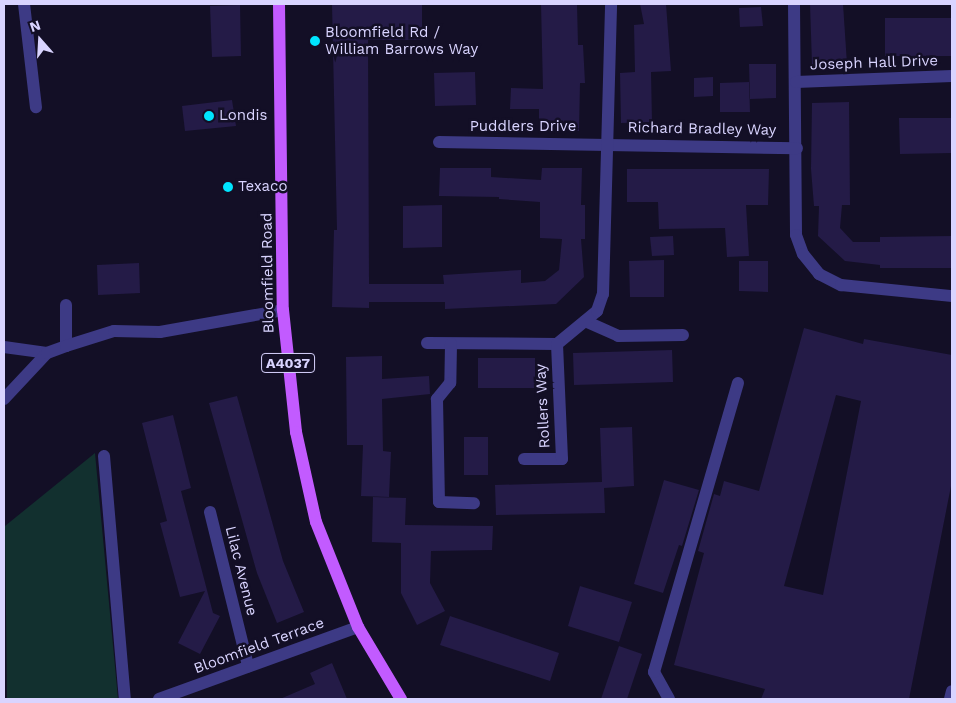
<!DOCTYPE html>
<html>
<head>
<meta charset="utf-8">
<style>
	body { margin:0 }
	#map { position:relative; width:956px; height:703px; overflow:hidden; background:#130f26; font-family:"Work Sans",sans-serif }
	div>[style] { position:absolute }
	.green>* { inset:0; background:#12302f }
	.building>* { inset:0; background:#241b47 }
	.minor>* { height:12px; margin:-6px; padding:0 6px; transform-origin:6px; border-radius:6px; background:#3d3a85 }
	.major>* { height:12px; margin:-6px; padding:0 6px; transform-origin:6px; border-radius:6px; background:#c25bff }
	.dots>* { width:14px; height:14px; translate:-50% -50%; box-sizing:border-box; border:2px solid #130f26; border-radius:50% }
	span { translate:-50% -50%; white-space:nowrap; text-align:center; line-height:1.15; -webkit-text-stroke:5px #130f26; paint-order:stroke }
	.shield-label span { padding:1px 4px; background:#130f26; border:1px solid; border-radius:4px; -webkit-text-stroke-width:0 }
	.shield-label { font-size:14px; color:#d9d4ff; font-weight:700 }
	.poi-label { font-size:15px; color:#d9d4ff }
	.left { translate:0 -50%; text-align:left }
	.street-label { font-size:15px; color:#d9d4ff }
	.frame { position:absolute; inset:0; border:5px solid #d9d4ff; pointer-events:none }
	.north { position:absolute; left:15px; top:15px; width:50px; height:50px; -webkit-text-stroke:4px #130f26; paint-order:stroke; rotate:341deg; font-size:14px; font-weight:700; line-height:20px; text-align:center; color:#d9d4ff }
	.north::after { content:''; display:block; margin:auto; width:18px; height:22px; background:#d9d4ff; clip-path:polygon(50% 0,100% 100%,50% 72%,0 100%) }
</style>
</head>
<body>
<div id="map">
	<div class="green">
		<i style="clip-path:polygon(95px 453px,118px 699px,7px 699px,5px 526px)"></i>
	</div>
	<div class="building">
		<i style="clip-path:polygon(332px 4px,422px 4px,422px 40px,368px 40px,369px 284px,444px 284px,443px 275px,521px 270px,521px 283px,545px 281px,559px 270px,562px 239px,540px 238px,540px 202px,499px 199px,499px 197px,439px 196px,440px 168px,491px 168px,491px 177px,541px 180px,542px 168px,582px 168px,581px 205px,585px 205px,585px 239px,581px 239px,584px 277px,556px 304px,445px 309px,445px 302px,369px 302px,369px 308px,332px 307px,334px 230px,337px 230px)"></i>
		<i style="clip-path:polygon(541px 4px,577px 4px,578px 45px,583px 45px,585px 83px,580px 83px,579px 131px,539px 130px,539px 109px,510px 109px,511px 88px,543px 89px)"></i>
		<i style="clip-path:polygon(640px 4px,666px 4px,671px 71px,651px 72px,652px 122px,621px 123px,620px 73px,635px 72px,634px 25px,644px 24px)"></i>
		<i style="clip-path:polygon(810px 4px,843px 4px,847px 64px,812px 64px)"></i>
		<i style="clip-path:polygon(240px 5px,241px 56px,212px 57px,210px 6px)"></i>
		<i style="clip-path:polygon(761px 7px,763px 26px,740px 27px,739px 8px)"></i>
		<i style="clip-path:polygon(885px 18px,952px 18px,952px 56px,885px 56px)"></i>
		<i style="clip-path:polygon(749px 64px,776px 64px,776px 98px,750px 99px)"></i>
		<i style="clip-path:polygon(475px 72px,476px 105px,435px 106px,434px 73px)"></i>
		<i style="clip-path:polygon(713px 77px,713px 96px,694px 97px,694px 78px)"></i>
		<i style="clip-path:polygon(749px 82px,750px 112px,720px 112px,720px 83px)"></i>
		<i style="clip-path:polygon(232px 100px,236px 126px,185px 131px,182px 106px)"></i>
		<i style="clip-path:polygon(849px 102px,850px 205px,842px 205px,840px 228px,853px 242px,880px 242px,880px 237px,952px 236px,952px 268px,880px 268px,880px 265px,845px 261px,818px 236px,819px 206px,814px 206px,811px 169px,812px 103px)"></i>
		<i style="clip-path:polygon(899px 118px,952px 118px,952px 153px,900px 154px)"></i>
		<i style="clip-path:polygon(627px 169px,769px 169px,768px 205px,746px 205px,749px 256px,727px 257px,725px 228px,659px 229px,658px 202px,627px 202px)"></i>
		<i style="clip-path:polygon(442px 205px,442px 247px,403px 248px,403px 206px)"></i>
		<i style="clip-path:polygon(673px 236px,674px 255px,652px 256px,650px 237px)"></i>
		<i style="clip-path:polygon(664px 260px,664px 297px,630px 297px,629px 261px)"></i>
		<i style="clip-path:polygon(739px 261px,768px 261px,768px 292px,739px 291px)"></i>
		<i style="clip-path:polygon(139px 263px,140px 293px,98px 295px,97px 265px)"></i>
		<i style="clip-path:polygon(evenodd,804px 328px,863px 344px,864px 339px,952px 355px,952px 481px,909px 699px,761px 699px,765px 689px,674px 665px,704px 553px,698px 551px,714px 494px,720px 496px,724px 481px,759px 491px,804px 328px,836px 395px,861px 401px,823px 595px,784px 586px,836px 395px)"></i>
		<i style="clip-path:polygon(672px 350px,673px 382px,574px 385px,573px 353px)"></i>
		<i style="clip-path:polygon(382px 356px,382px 379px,429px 376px,430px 394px,382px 399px,383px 451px,391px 452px,389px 497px,361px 496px,363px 445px,347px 445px,346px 357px)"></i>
		<i style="clip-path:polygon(478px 358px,535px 358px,535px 388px,478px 388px)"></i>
		<i style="clip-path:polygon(237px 396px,283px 561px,304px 612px,277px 623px,257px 573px,209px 403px)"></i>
		<i style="clip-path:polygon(173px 415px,191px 488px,181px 491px,213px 613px,220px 616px,200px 654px,178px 643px,205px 591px,180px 597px,160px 523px,167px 521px,142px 423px)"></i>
		<i style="clip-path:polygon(632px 427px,634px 486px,604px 488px,605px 513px,496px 515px,495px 485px,602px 482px,600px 428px)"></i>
		<i style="clip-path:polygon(464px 437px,488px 437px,488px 475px,464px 475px)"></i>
		<i style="clip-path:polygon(664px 480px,699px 490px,682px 546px,679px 545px,663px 593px,634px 584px)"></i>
		<i style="clip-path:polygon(373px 497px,406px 498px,405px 525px,493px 526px,492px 550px,431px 551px,430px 583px,445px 611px,417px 625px,401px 593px,401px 543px,372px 542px)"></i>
		<i style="clip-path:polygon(580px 586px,632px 602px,619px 642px,568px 626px)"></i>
		<i style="clip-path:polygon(450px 616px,559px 653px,550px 681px,440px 645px)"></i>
		<i style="clip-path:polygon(619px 646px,642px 654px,627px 699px,601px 699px)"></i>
		<i style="clip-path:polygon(332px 663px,347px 699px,280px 699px,315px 684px,310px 673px)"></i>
	</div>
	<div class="minor">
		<i style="left:24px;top:4px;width:104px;rotate:83.4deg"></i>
		<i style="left:794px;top:4px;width:231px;rotate:89.5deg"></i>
		<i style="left:796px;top:235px;width:20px;rotate:70deg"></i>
		<i style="left:803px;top:254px;width:26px;rotate:51deg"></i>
		<i style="left:819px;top:274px;width:25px;rotate:27deg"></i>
		<i style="left:841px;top:285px;width:112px;rotate:5.7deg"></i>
		<i style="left:796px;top:82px;width:156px;rotate:-2.2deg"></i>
		<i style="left:439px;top:142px;width:358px;rotate:1deg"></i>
		<i style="left:66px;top:305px;width:41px;rotate:90deg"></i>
		<i style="left:585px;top:321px;width:36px;rotate:24deg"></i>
		<i style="left:618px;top:336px;width:65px;rotate:-0.9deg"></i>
		<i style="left:427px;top:343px;width:130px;rotate:0.4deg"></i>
		<i style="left:557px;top:344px;width:52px;rotate:-39.5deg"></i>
		<i style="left:597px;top:311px;width:18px;rotate:-71deg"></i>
		<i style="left:603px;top:294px;width:290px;rotate:-88.4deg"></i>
		<i style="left:451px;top:344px;width:39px;rotate:91deg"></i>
		<i style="left:450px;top:383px;width:21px;rotate:129deg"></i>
		<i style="left:437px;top:399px;width:103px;rotate:88.9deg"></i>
		<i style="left:439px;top:502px;width:35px;rotate:2deg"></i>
		<i style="left:4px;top:347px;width:43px;rotate:7.9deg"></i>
		<i style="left:4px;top:399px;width:63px;rotate:-46.9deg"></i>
		<i style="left:47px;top:353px;width:20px;rotate:-20deg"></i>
		<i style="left:66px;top:346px;width:50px;rotate:-17.4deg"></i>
		<i style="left:114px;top:331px;width:46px;rotate:1.2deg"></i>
		<i style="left:160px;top:332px;width:125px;rotate:-10.1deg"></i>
		<i style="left:104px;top:456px;width:244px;rotate:85.1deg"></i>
		<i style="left:524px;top:459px;width:38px"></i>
		<i style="left:562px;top:459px;width:115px;rotate:-92.5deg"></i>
		<i style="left:210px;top:512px;width:159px;rotate:76.1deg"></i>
		<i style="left:159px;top:699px;width:212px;rotate:-19.9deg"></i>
		<i style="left:669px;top:699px;width:31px;rotate:-119deg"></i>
		<i style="left:654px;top:672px;width:301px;rotate:-73.8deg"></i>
		<i style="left:950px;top:699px;width:8px;rotate:-76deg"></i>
	</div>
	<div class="major">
		<i style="left:279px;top:4px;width:306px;rotate:89.3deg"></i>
		<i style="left:283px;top:310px;width:123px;rotate:83.9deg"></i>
		<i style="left:296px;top:432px;width:92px;rotate:77.5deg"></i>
		<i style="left:316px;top:522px;width:113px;rotate:68.2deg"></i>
		<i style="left:358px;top:627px;width:84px;rotate:59.2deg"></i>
	</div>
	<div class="dots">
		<i style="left:315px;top:41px;background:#00e5ff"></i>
		<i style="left:209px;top:116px;background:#00e5ff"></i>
		<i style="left:228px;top:187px;background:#00e5ff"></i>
	</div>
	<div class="shield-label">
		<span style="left:288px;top:363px">A4037</span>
	</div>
	<div class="poi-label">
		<span class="left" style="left:325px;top:41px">Bloomfield Rd /<br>William Barrows Way</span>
		<span class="left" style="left:219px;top:116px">Londis</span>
		<span class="left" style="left:238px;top:187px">Texaco</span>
	</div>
	<div class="street-label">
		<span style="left:874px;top:63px;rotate:-2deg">Joseph Hall Drive</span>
		<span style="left:523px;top:127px">Puddlers Drive</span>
		<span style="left:702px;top:129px;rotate:1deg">Richard Bradley Way</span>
		<span style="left:268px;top:273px;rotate:-91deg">Bloomfield Road</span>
		<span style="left:543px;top:406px;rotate:-93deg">Rollers Way</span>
		<span style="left:241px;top:571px;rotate:76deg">Lilac Avenue</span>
		<span style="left:259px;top:646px;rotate:-20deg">Bloomfield Terrace</span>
	</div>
	<div class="frame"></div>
	<div class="north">N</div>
</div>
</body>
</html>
